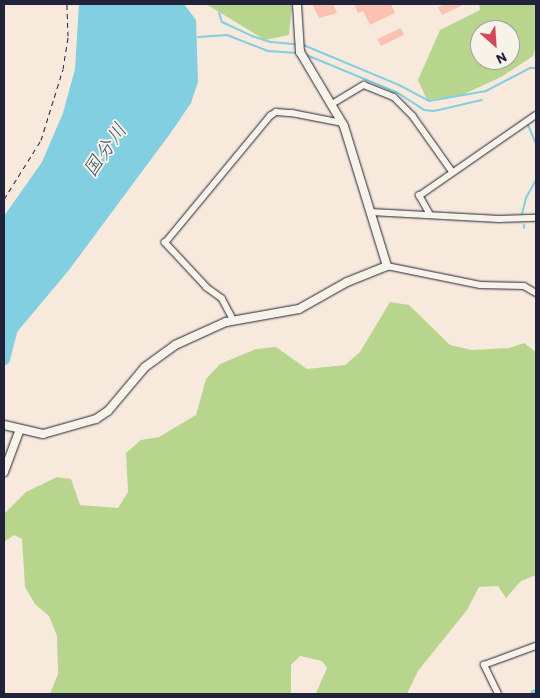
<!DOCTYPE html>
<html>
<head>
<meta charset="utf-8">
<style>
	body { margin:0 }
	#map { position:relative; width:540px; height:698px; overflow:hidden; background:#f8e9dd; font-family:Itim,"Klee One",sans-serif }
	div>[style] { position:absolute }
	.green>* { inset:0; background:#b8d58e }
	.water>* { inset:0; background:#82cfe1 }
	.stream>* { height:2px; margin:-1px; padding:0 1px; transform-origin:1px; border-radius:1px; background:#82cfe1 }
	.river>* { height:11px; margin:-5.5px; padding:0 5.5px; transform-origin:5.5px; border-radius:5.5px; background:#82cfe1 }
	.building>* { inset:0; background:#fbc2b1 }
	.path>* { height:1px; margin-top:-0.5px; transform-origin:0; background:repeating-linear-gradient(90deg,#22223b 0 5px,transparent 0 9px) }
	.roads { filter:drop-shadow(0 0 1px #22223b) drop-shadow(0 0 1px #22223b) }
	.street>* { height:5.5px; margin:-2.75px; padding:0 2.75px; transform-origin:2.75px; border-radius:2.75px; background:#f7f3e8 }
	.secondary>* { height:8px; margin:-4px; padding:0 4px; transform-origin:4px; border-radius:4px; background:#f7f3e8 }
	span { translate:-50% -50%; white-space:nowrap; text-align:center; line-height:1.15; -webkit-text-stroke:4px #f7f3e8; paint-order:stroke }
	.water-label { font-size:20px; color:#3f566d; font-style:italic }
	.frame { position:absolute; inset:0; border:5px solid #22223b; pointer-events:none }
	.north { position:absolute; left:470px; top:20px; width:50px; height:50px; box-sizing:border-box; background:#f7f3e8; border:1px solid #a29fa3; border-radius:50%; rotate:154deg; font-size:14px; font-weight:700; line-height:20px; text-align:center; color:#22223b }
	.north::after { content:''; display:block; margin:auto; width:18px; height:22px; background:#d1495b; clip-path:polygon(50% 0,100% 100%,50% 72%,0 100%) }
</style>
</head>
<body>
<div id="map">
	<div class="green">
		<i style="clip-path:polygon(206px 4px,292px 4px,289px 35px,265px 40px)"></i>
		<i style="clip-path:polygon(evenodd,479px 4px,536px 4px,536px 46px,533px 56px,501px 77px,462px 95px,427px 100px,418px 80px,440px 30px,480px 10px,479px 4px,480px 30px,510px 30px,510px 60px,480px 60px,480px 30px)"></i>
		<i style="clip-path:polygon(390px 302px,409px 305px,450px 345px,472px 350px,509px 348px,524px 343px,536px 352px,536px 575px,521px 581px,506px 598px,498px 586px,479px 587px,467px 610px,418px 671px,407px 694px,304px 694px,316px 693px,327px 668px,322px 661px,300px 656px,291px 665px,291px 694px,50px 694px,58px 674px,57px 636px,49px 616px,35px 604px,25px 587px,22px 539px,14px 535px,4px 542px,4px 514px,26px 492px,57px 477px,71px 479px,80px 505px,118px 508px,128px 492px,126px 453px,141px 440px,159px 437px,196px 415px,206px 379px,220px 364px,256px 349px,276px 347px,307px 369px,345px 365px,360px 352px)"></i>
	</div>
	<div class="water">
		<i style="clip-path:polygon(79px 4px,184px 4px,196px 20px,198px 82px,191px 103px,172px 131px,69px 270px,17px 332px,5px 335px,4px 216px,42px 162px,63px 113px,75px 69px)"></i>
	</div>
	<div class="stream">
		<i style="left:219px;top:13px;width:9px;rotate:72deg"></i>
		<i style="left:222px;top:22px;width:33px;rotate:25deg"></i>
		<i style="left:252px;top:36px;width:20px;rotate:18deg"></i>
		<i style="left:271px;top:42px;width:25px;rotate:5deg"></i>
		<i style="left:198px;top:37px;width:29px;rotate:-4deg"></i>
		<i style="left:227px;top:35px;width:44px;rotate:21.3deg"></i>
		<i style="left:268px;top:51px;width:29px;rotate:4deg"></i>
		<i style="left:301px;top:44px;width:106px;rotate:22.7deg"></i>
		<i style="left:399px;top:85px;width:34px;rotate:28deg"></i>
		<i style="left:429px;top:101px;width:58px;rotate:-10deg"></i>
		<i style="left:486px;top:91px;width:50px;rotate:-27.6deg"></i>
		<i style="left:530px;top:68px;width:6px"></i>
		<i style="left:304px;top:54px;width:102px;rotate:22.5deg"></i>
		<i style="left:398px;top:93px;width:31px;rotate:33deg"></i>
		<i style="left:424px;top:110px;width:10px;rotate:6deg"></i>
		<i style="left:434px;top:111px;width:49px;rotate:-12.9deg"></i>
		<i style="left:528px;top:125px;width:21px;rotate:67deg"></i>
		<i style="left:522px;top:214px;width:16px;rotate:-76deg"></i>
		<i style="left:526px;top:198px;width:21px;rotate:-61deg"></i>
		<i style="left:524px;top:225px;width:3px;rotate:90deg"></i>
	</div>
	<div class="river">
		<i style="left:4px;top:359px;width:40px;rotate:-75.6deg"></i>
		<i style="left:535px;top:694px;width:1px"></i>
	</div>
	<div class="building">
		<i style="clip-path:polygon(312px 4px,333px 4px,337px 13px,319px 18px)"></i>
		<i style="clip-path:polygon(354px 4px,391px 4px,395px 13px,370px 25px,363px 11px,358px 13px)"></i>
		<i style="clip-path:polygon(446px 4px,465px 4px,442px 15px,438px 7px)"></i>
		<i style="clip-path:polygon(401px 28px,404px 35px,381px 46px,377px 39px)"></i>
	</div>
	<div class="path">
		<i style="left:4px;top:199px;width:70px;rotate:-57.9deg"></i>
		<i style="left:41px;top:140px;width:74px;rotate:-72.8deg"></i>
		<i style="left:63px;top:69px;width:33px;rotate:-81deg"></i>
		<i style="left:68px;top:36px;width:32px;rotate:-92deg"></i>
	</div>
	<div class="roads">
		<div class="street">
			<i style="left:332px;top:104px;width:37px;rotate:-31deg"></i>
			<i style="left:364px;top:85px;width:32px;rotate:22deg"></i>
			<i style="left:394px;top:97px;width:27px;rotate:45deg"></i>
			<i style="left:413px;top:116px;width:67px;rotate:54.7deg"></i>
			<i style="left:371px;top:212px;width:128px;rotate:3.1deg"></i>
			<i style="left:499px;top:219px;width:37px;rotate:-2deg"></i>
			<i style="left:429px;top:213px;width:20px;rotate:-120deg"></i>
			<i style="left:419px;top:196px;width:142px;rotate:-34.7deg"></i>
			<i style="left:387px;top:266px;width:95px;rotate:11.5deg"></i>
			<i style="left:480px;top:285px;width:44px;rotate:1.3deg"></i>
			<i style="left:524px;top:286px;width:14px;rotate:30deg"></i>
			<i style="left:233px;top:320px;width:24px;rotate:-118deg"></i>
			<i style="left:222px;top:299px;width:19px;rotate:-144deg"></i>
			<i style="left:207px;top:288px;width:62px;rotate:-133deg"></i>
			<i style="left:165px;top:243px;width:165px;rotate:-50.4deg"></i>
			<i style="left:270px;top:116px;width:7px;rotate:-34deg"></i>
			<i style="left:276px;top:112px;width:16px;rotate:4deg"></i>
			<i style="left:292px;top:113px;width:52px;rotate:11.1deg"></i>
			<i style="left:498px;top:694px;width:32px;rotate:-116deg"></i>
			<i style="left:484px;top:665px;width:55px;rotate:-20.1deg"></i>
		</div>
		<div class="secondary">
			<i style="left:4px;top:425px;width:40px;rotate:13deg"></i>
			<i style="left:43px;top:434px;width:55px;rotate:-15.8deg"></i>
			<i style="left:96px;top:419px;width:14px;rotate:-34deg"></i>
			<i style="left:108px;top:411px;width:57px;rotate:-49.9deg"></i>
			<i style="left:145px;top:367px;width:37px;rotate:-36deg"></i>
			<i style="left:175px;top:345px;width:56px;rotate:-24.3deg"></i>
			<i style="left:226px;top:322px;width:74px;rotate:-10.1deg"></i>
			<i style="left:299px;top:309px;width:55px;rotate:-29.4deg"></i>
			<i style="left:347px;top:282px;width:43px;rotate:-21.8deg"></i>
			<i style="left:387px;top:266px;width:146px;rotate:-107.1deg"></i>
			<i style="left:344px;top:126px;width:86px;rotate:-120.7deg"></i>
			<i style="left:300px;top:52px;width:48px;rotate:-93.6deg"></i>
			<i style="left:4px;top:472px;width:46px;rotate:-69.6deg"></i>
		</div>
	</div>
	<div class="water-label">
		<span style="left:105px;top:150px;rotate:-55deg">国分川</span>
	</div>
	<div class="frame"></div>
	<div class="north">N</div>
</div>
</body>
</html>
